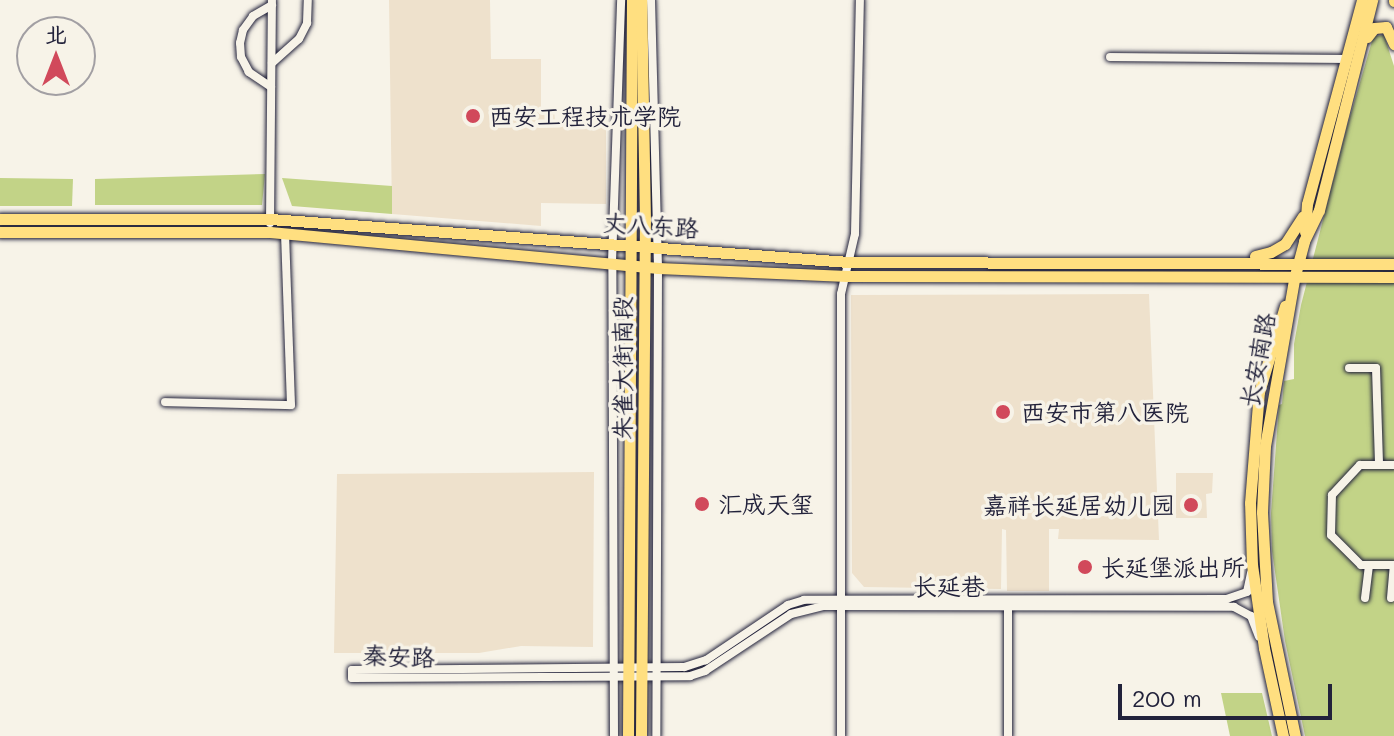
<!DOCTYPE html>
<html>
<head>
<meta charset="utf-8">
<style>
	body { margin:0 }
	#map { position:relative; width:1394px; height:736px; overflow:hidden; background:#f7f3e8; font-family:Mali,"LXGW WenKai TC",sans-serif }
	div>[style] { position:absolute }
	.built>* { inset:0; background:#eee1cc }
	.green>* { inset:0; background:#c2d387 }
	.roads { filter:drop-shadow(0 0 2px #22223b) drop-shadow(0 0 2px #22223b) }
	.minor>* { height:8px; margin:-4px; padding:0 4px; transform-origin:4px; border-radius:4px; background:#f7f3e8 }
	.major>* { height:11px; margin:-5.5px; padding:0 5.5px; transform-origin:5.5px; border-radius:5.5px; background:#ffdf80 }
	.dots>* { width:22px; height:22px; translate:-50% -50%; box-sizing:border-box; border:4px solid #f7f3e8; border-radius:50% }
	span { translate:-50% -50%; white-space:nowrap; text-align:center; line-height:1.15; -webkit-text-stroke:7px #f7f3e8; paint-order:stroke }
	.poi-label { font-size:24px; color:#22223b }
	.left { translate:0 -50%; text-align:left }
	.right { translate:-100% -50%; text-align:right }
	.street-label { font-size:24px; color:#22223b }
	.north { position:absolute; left:16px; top:16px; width:80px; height:80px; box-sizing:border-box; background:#f7f3e8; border:2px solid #a29fa3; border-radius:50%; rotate:0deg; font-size:22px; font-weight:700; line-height:32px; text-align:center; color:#22223b }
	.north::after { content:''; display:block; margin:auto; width:28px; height:36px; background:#d1495b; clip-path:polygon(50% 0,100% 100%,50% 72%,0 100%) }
	.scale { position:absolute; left:1118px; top:684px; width:214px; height:36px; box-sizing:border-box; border:4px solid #22223b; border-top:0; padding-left:10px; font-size:24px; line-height:28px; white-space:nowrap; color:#22223b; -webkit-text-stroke:6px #f7f3e8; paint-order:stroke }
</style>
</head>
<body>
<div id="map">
	<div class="built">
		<i style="clip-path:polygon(389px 0,490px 0,491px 59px,541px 59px,541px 110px,554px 110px,555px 122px,606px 122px,606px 204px,541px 203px,541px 226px,392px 214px)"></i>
		<i style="clip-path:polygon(1149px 294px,1159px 540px,1058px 539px,1059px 529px,1049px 529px,1049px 591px,1007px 591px,1006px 530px,1002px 529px,1001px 589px,864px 587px,852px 573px,851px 295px)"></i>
		<i style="clip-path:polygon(594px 472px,593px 647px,521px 646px,479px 653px,334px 653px,337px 474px)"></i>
		<i style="clip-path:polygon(1176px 473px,1213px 473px,1212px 493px,1206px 494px,1207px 518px,1176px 518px)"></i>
	</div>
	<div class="green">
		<i style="clip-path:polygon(1384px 35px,1394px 66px,1394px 736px,1305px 736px,1285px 641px,1272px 551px,1271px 513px,1279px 405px,1282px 404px,1284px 381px,1294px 379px,1294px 344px,1301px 305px,1347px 127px,1372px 41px,1375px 36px)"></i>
		<i style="clip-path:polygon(265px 174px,262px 205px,95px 205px,95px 179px)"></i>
		<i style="clip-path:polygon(0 178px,73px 179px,72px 206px,0 206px)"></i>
		<i style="clip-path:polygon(282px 178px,392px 186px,392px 214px,292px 206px)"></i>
		<i style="clip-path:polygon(1221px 693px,1262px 693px,1272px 736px,1230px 736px)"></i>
	</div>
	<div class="roads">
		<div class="minor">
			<i style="left:651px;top:0;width:268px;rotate:88.5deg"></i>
			<i style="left:658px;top:268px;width:468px;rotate:90.2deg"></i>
			<i style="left:1110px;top:57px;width:236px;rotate:0.5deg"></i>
			<i style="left:272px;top:63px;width:36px;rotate:-42deg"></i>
			<i style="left:299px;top:39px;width:18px;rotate:-63deg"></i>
			<i style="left:307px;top:23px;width:23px;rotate:-88deg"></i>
			<i style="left:271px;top:87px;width:27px;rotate:-146deg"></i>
			<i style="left:249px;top:72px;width:17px;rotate:-118deg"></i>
			<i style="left:241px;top:57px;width:14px;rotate:-94deg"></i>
			<i style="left:240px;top:43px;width:13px;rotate:-77deg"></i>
			<i style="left:243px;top:30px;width:17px;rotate:-54deg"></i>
			<i style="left:253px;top:16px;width:22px;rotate:-30deg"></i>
			<i style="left:270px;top:223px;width:223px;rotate:-89.5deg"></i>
			<i style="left:1349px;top:368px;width:27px"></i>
			<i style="left:1376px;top:368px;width:97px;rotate:88.2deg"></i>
			<i style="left:165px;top:402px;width:126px;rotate:1.4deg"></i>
			<i style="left:291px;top:405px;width:172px;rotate:-92deg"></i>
			<i style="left:1369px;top:565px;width:25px"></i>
			<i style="left:1251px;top:573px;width:19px;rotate:102deg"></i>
			<i style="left:1247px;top:592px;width:21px;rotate:161deg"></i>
			<i style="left:1227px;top:599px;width:423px;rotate:179.9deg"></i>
			<i style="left:804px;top:600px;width:17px;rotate:163deg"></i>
			<i style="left:788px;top:605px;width:99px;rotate:146.1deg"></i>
			<i style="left:706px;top:660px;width:23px;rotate:162deg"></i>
			<i style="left:684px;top:667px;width:332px;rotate:179.5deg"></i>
			<i style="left:352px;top:670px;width:8px;rotate:90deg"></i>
			<i style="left:352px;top:678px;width:338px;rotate:-0.3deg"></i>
			<i style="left:690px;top:676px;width:16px;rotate:-18deg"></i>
			<i style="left:705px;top:671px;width:103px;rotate:-33.5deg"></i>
			<i style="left:791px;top:614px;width:34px;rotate:-14deg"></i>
			<i style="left:824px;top:606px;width:410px;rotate:0.1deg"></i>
			<i style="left:1234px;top:607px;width:19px;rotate:28deg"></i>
			<i style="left:1251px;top:616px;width:22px;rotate:69deg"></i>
			<i style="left:1365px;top:598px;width:33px;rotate:-83deg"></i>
			<i style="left:1369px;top:565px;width:8px;rotate:180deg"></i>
			<i style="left:1361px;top:565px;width:42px;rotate:-135deg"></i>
			<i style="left:1331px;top:535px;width:40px;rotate:-88.6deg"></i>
			<i style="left:1332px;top:495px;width:41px;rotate:-47deg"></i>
			<i style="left:1360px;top:465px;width:34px"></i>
			<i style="left:1391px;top:598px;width:33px;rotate:-85deg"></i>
			<i style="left:614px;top:736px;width:474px;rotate:-90.2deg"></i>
			<i style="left:612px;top:262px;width:262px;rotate:-88deg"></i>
			<i style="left:841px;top:736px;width:442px;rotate:-90deg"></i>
			<i style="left:841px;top:294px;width:62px;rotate:-76.9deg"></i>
			<i style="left:855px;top:234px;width:234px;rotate:-88.8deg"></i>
			<i style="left:1008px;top:736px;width:130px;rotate:-90deg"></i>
		</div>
		<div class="major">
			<i style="left:1394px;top:0;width:1px;rotate:90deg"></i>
			<i style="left:1367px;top:37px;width:11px;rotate:-52deg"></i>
			<i style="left:1374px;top:28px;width:12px;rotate:-5deg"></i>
			<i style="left:1386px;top:27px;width:19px;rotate:65deg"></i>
			<i style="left:0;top:219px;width:270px"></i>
			<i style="left:270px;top:219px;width:580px;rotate:4.25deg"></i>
			<i style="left:848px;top:262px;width:546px;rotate:0.21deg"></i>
			<i style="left:0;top:232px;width:270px"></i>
			<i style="left:270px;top:232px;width:390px;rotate:5.3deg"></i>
			<i style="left:658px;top:268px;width:189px;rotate:2.4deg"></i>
			<i style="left:847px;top:276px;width:547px;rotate:0.1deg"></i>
			<i style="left:1305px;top:232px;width:28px;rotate:-86deg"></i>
			<i style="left:1307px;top:204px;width:211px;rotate:-74.9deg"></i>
			<i style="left:1255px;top:256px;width:16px;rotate:-14deg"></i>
			<i style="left:1271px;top:252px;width:16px;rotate:-30deg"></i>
			<i style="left:1285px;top:244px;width:33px;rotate:-57deg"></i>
			<i style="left:628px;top:736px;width:736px;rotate:-89.69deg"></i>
			<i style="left:641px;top:736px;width:516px;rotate:-89.56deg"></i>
			<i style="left:645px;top:220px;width:220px;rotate:-91deg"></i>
			<i style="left:1283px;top:736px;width:90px;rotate:-102.2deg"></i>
			<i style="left:1264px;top:648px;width:84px;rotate:-98.2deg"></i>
			<i style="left:1252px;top:565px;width:62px;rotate:-91.8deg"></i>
			<i style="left:1250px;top:503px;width:111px;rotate:-85.4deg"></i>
			<i style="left:1259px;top:392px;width:90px;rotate:-73.2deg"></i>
			<i style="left:1295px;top:736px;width:137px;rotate:-101.8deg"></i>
			<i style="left:1267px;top:602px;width:90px;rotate:-93.2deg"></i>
			<i style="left:1262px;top:512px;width:66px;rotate:-87.4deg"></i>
			<i style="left:1265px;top:446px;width:169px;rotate:-80.1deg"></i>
			<i style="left:1294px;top:279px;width:39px;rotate:-75deg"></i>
			<i style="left:1304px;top:241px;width:34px;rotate:-64deg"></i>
			<i style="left:1319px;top:210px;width:217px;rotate:-75.8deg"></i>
		</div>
	</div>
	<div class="dots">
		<i style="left:473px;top:116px;background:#d1495b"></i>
		<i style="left:1003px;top:412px;background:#d1495b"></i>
		<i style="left:702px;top:504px;background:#d1495b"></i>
		<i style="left:1191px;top:505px;background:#d1495b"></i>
		<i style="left:1085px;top:567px;background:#d1495b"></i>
	</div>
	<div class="poi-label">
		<span class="left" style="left:489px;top:116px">西安工程技术学院</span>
		<span class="left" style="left:1021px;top:412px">西安市第八医院</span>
		<span class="left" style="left:718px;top:504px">汇成天玺</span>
		<span class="right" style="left:1175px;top:505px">嘉祥长延居幼儿园</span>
		<span class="left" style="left:1101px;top:567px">长延堡派出所</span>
	</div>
	<div class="street-label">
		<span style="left:651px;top:225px;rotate:4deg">丈八东路</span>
		<span style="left:1257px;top:360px;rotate:-79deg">长安南路</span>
		<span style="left:622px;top:368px;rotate:-90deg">朱雀大街南段</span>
		<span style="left:949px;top:586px">长延巷</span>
		<span style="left:399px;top:656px;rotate:2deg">秦安路</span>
	</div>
	<div class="north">北</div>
	<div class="scale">200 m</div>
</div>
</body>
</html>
